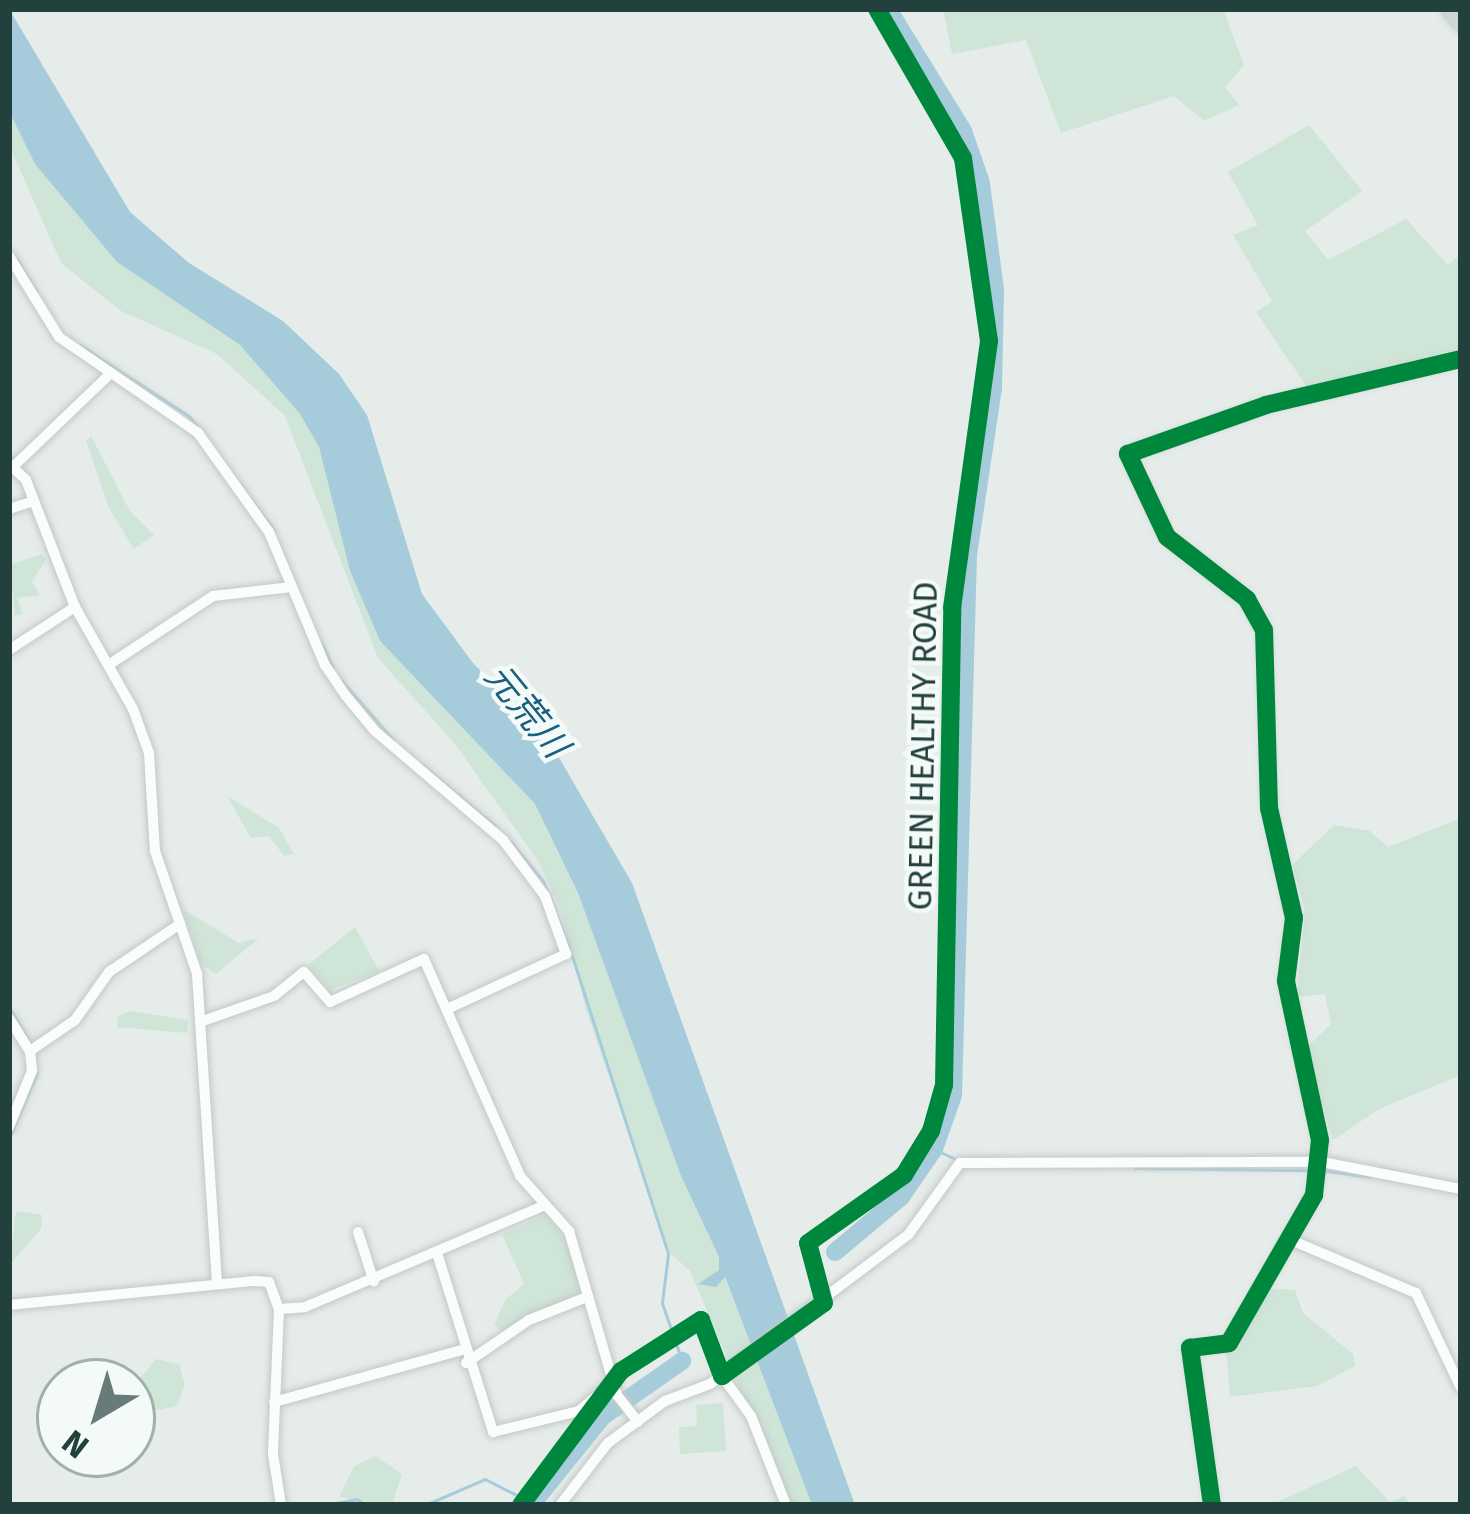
<!DOCTYPE html>
<html>
<head>
<meta charset="utf-8">
<style>
	body { margin:0 }
	#map { position:relative; width:1470px; height:1514px; overflow:hidden; background:#e6ecea; font-family:"Fira Sans","Noto Sans JP",sans-serif }
	div>[style] { position:absolute }
	.green>* { inset:0; background:#cfe5d8 }
	.water>* { inset:0; background:#a6ccdb }
	.stream>* { height:3px; margin:-1.5px; padding:0 1.5px; transform-origin:1.5px; border-radius:1.5px; background:#a6ccdb }
	.canal>* { height:10px; margin:-5px; padding:0 5px; transform-origin:5px; border-radius:5px; background:#a6ccdb }
	.river>* { height:18px; margin:-9px; padding:0 9px; transform-origin:9px; border-radius:9px; background:#a6ccdb }
	.roads { filter:drop-shadow(0 0 3px #c3c9c7) drop-shadow(0 0 3px #c3c9c7) }
	.minor>* { height:10px; margin:-5px; padding:0 5px; transform-origin:5px; border-radius:5px; background:#fbfcfc }
	.primary>* { height:18px; margin:-9px; padding:0 9px; transform-origin:9px; border-radius:9px; background:#ced7d6 }
	.cycleway>* { height:18px; margin:-9px; padding:0 9px; transform-origin:9px; border-radius:9px; background:#00873e }
	span { translate:-50% -50%; white-space:nowrap; text-align:center; line-height:1.15; -webkit-text-stroke:9px #f4faf8; paint-order:stroke }
	.street-label { font-size:33px; color:#22403c }
	.water-label { font-size:36px; color:#195f7f; font-style:italic }
	.frame { position:absolute; inset:0; border:12px solid #22403c; pointer-events:none }
	.north { position:absolute; left:36px; top:1358px; width:120px; height:120px; box-sizing:border-box; background:#f4faf8; border:3px solid #a0b0ad; border-radius:50%; rotate:218deg; font-size:33px; font-weight:700; line-height:48px; text-align:center; color:#22403c }
	.north::after { content:''; display:block; margin:auto; width:42px; height:54px; background:#677c79; clip-path:polygon(50% 0,100% 100%,50% 72%,0 100%) }
</style>
</head>
<body>
<div id="map">
	<div class="green">
		<i style="clip-path:polygon(943px 9px,1223px 9px,1244px 65px,1225px 87px,1239px 105px,1204px 121px,1174px 96px,1061px 133px,1026px 40px,952px 54px)"></i>
		<i style="clip-path:polygon(9px 111px,35px 164px,117px 262px,240px 345px,300px 414px,319px 447px,350px 571px,380px 641px,535px 804px,578px 893px,681px 1176px,719px 1256px,720px 1270px,699px 1284px,724px 1276px,812px 1505px,789px 1505px,690px 1271px,669px 1252px,586px 1010px,560px 907px,538px 861px,455px 744px,378px 658px,285px 416px,217px 354px,121px 311px,61px 263px,9px 145px)"></i>
		<i style="clip-path:polygon(1309px 125px,1362px 191px,1305px 231px,1328px 260px,1406px 219px,1448px 265px,1461px 254px,1461px 349px,1307px 387px,1256px 312px,1272px 301px,1233px 235px,1258px 225px,1228px 172px)"></i>
		<i style="clip-path:polygon(91px 436px,130px 511px,154px 535px,134px 549px,109px 508px,86px 441px)"></i>
		<i style="clip-path:polygon(41px 554px,46px 559px,32px 582px,40px 595px,17px 598px,23px 614px,15px 616px,9px 557px,13px 564px)"></i>
		<i style="clip-path:polygon(227px 796px,279px 828px,294px 854px,284px 856px,269px 836px,251px 838px)"></i>
		<i style="clip-path:polygon(1461px 818px,1461px 1075px,1379px 1109px,1333px 1140px,1305px 1049px,1331px 1024px,1325px 994px,1297px 997px,1305px 910px,1292px 865px,1334px 825px,1370px 831px,1388px 847px)"></i>
		<i style="clip-path:polygon(183px 909px,239px 943px,259px 938px,216px 974px,201px 964px)"></i>
		<i style="clip-path:polygon(355px 927px,379px 971px,330px 990px,308px 965px)"></i>
		<i style="clip-path:polygon(130px 1011px,188px 1020px,187px 1033px,117px 1027px,118px 1016px)"></i>
		<i style="clip-path:polygon(16px 1211px,42px 1215px,41px 1229px,10px 1264px)"></i>
		<i style="clip-path:polygon(546px 1215px,568px 1243px,582px 1293px,502px 1331px,494px 1324px,506px 1299px,524px 1284px,502px 1234px)"></i>
		<i style="clip-path:polygon(1265px 1288px,1295px 1290px,1303px 1313px,1353px 1354px,1355px 1366px,1317px 1386px,1230px 1397px,1226px 1349px)"></i>
		<i style="clip-path:polygon(156px 1359px,179px 1364px,185px 1385px,177px 1406px,132px 1415px,132px 1388px)"></i>
		<i style="clip-path:polygon(723px 1403px,726px 1451px,680px 1454px,679px 1427px,697px 1426px,696px 1405px)"></i>
		<i style="clip-path:polygon(375px 1456px,402px 1474px,392px 1505px,339px 1497px,354px 1466px)"></i>
		<i style="clip-path:polygon(1356px 1466px,1390px 1502px,1404px 1496px,1410px 1505px,1271px 1505px)"></i>
	</div>
	<div class="water">
		<i style="clip-path:polygon(9px 9px,130px 212px,189px 263px,283px 321px,339px 374px,367px 415px,422px 594px,473px 663px,551px 744px,632px 883px,855px 1505px,812px 1505px,725px 1277px,716px 1287px,698px 1284px,719px 1270px,719px 1257px,681px 1176px,578px 893px,535px 804px,380px 641px,350px 571px,319px 447px,300px 414px,240px 345px,117px 262px,35px 164px,9px 111px)"></i>
	</div>
	<div class="stream">
		<i style="left:17px;top:259px;width:39px;rotate:59deg"></i>
		<i style="left:80px;top:345px;width:130px;rotate:33.1deg"></i>
		<i style="left:189px;top:416px;width:142px;rotate:53.3deg"></i>
		<i style="left:322px;top:644px;width:26px;rotate:65deg"></i>
		<i style="left:342px;top:681px;width:79px;rotate:49.1deg"></i>
		<i style="left:420px;top:763px;width:98px;rotate:40deg"></i>
		<i style="left:511px;top:842px;width:50px;rotate:50.6deg"></i>
		<i style="left:543px;top:881px;width:71px;rotate:68.5deg"></i>
		<i style="left:572px;top:956px;width:313px;rotate:72.1deg"></i>
		<i style="left:668px;top:1254px;width:49px;rotate:97deg"></i>
		<i style="left:662px;top:1303px;width:61px;rotate:71deg"></i>
		<i style="left:9px;top:1007px;width:45px;rotate:59.5deg"></i>
		<i style="left:9px;top:1138px;width:71px;rotate:-66.7deg"></i>
		<i style="left:934px;top:1149px;width:26px;rotate:25deg"></i>
		<i style="left:1135px;top:1168px;width:176px;rotate:0.7deg"></i>
		<i style="left:1321px;top:1170px;width:50px;rotate:8deg"></i>
		<i style="left:326px;top:1505px;width:31px;rotate:-11deg"></i>
		<i style="left:356px;top:1499px;width:13px;rotate:29deg"></i>
		<i style="left:425px;top:1505px;width:65px;rotate:-23.4deg"></i>
		<i style="left:485px;top:1479px;width:57px;rotate:27deg"></i>
	</div>
	<div class="canal">
		<i style="left:835px;top:1252px;width:86px;rotate:-39.8deg"></i>
		<i style="left:901px;top:1197px;width:58px;rotate:-55.5deg"></i>
		<i style="left:934px;top:1149px;width:57px;rotate:-70.6deg"></i>
		<i style="left:953px;top:1095px;width:540px;rotate:-88.41deg"></i>
	</div>
	<div class="river">
		<i style="left:835px;top:1252px;width:86px;rotate:-39.8deg"></i>
		<i style="left:901px;top:1197px;width:58px;rotate:-55.5deg"></i>
		<i style="left:934px;top:1149px;width:57px;rotate:-70.6deg"></i>
		<i style="left:953px;top:1095px;width:540px;rotate:-88.41deg"></i>
		<i style="left:968px;top:555px;width:169px;rotate:-81.5deg"></i>
		<i style="left:993px;top:388px;width:98px;rotate:-88.8deg"></i>
		<i style="left:995px;top:290px;width:108px;rotate:-97.5deg"></i>
		<i style="left:981px;top:183px;width:55px;rotate:-109.1deg"></i>
		<i style="left:963px;top:131px;width:143px;rotate:-121.6deg"></i>
		<i style="left:531px;top:1505px;width:113px;rotate:-51.1deg"></i>
		<i style="left:602px;top:1417px;width:98px;rotate:-35deg"></i>
	</div>
	<div class="roads">
		<div class="minor">
			<i style="left:9px;top:256px;width:95px;rotate:58.3deg"></i>
			<i style="left:59px;top:337px;width:169px;rotate:34.6deg"></i>
			<i style="left:198px;top:433px;width:122px;rotate:54.4deg"></i>
			<i style="left:269px;top:532px;width:144px;rotate:67.2deg"></i>
			<i style="left:325px;top:665px;width:37px;rotate:56deg"></i>
			<i style="left:346px;top:696px;width:45px;rotate:50.4deg"></i>
			<i style="left:375px;top:731px;width:168px;rotate:40.4deg"></i>
			<i style="left:503px;top:840px;width:70px;rotate:53.1deg"></i>
			<i style="left:545px;top:896px;width:62px;rotate:70.1deg"></i>
			<i style="left:566px;top:954px;width:129px;rotate:155.2deg"></i>
			<i style="left:9px;top:464px;width:23px;rotate:43deg"></i>
			<i style="left:26px;top:480px;width:136px;rotate:68.9deg"></i>
			<i style="left:75px;top:607px;width:117px;rotate:60.4deg"></i>
			<i style="left:133px;top:709px;width:47px;rotate:70deg"></i>
			<i style="left:149px;top:753px;width:98px;rotate:86.5deg"></i>
			<i style="left:155px;top:851px;width:130px;rotate:71.1deg"></i>
			<i style="left:197px;top:974px;width:308px;rotate:86.3deg"></i>
			<i style="left:14px;top:466px;width:134px;rotate:-43.8deg"></i>
			<i style="left:9px;top:509px;width:26px;rotate:-18deg"></i>
			<i style="left:9px;top:650px;width:79px;rotate:-33.1deg"></i>
			<i style="left:110px;top:664px;width:123px;rotate:-33.4deg"></i>
			<i style="left:213px;top:596px;width:79px;rotate:-6.6deg"></i>
			<i style="left:9px;top:1018px;width:39px;rotate:58deg"></i>
			<i style="left:30px;top:1051px;width:20px;rotate:84deg"></i>
			<i style="left:32px;top:1071px;width:61px;rotate:112.3deg"></i>
			<i style="left:200px;top:1022px;width:78px;rotate:-19.4deg"></i>
			<i style="left:274px;top:996px;width:38px;rotate:-39deg"></i>
			<i style="left:304px;top:972px;width:40px;rotate:49deg"></i>
			<i style="left:330px;top:1002px;width:103px;rotate:-24.6deg"></i>
			<i style="left:424px;top:959px;width:237px;rotate:66.1deg"></i>
			<i style="left:520px;top:1176px;width:74px;rotate:48.3deg"></i>
			<i style="left:569px;top:1231px;width:171px;rotate:73.7deg"></i>
			<i style="left:617px;top:1395px;width:34px;rotate:52deg"></i>
			<i style="left:30px;top:1051px;width:55px;rotate:-34.6deg"></i>
			<i style="left:75px;top:1020px;width:59px;rotate:-54.7deg"></i>
			<i style="left:109px;top:972px;width:86px;rotate:-34.1deg"></i>
			<i style="left:358px;top:1232px;width:52px;rotate:72.3deg"></i>
			<i style="left:1291px;top:1240px;width:136px;rotate:23deg"></i>
			<i style="left:1416px;top:1293px;width:105px;rotate:64.7deg"></i>
			<i style="left:437px;top:1253px;width:188px;rotate:72.6deg"></i>
			<i style="left:493px;top:1432px;width:89px;rotate:-13.7deg"></i>
			<i style="left:579px;top:1411px;width:46px;rotate:-40.6deg"></i>
			<i style="left:9px;top:1305px;width:247px;rotate:-5.6deg"></i>
			<i style="left:255px;top:1281px;width:14px;rotate:4deg"></i>
			<i style="left:269px;top:1282px;width:29px;rotate:70deg"></i>
			<i style="left:279px;top:1309px;width:26px;rotate:-4deg"></i>
			<i style="left:305px;top:1307px;width:259px;rotate:-23deg"></i>
			<i style="left:279px;top:1309px;width:145px;rotate:92.4deg"></i>
			<i style="left:273px;top:1454px;width:52px;rotate:81.1deg"></i>
			<i style="left:466px;top:1363px;width:76px;rotate:-34.3deg"></i>
			<i style="left:529px;top:1320px;width:62px;rotate:-21.6deg"></i>
			<i style="left:722px;top:1376px;width:49px;rotate:54.1deg"></i>
			<i style="left:751px;top:1416px;width:96px;rotate:68.5deg"></i>
			<i style="left:274px;top:1402px;width:194px;rotate:-15.5deg"></i>
			<i style="left:560px;top:1505px;width:78px;rotate:-52.3deg"></i>
			<i style="left:608px;top:1443px;width:71px;rotate:-36.4deg"></i>
			<i style="left:665px;top:1401px;width:48px;rotate:-20.7deg"></i>
			<i style="left:710px;top:1384px;width:248px;rotate:-37deg"></i>
			<i style="left:908px;top:1235px;width:89px;rotate:-54.2deg"></i>
			<i style="left:960px;top:1163px;width:362px;rotate:-0.2deg"></i>
			<i style="left:1322px;top:1162px;width:142px;rotate:11deg"></i>
			<i style="left:1212px;top:1505px;width:159px;rotate:-98deg"></i>
			<i style="left:1190px;top:1348px;width:39px;rotate:-7deg"></i>
			<i style="left:1229px;top:1343px;width:171px;rotate:-60.1deg"></i>
			<i style="left:1314px;top:1195px;width:55px;rotate:-83.8deg"></i>
			<i style="left:1320px;top:1140px;width:163px;rotate:-102.1deg"></i>
			<i style="left:1286px;top:981px;width:64px;rotate:-82.8deg"></i>
			<i style="left:1294px;top:918px;width:113px;rotate:-102.8deg"></i>
			<i style="left:1269px;top:808px;width:178px;rotate:-91.6deg"></i>
			<i style="left:1264px;top:630px;width:35px;rotate:-119deg"></i>
			<i style="left:1247px;top:599px;width:101px;rotate:-142.2deg"></i>
			<i style="left:1167px;top:537px;width:92px;rotate:-115.2deg"></i>
			<i style="left:1128px;top:454px;width:146px;rotate:-19.5deg"></i>
			<i style="left:1266px;top:405px;width:200px;rotate:-13.3deg"></i>
		</div>
		<div class="primary">
			<i style="left:1452px;top:9px;width:15px;rotate:53deg"></i>
		</div>
	</div>
	<div class="cycleway">
		<i style="left:521px;top:1505px;width:167px;rotate:-53.3deg"></i>
		<i style="left:621px;top:1371px;width:95px;rotate:-32.5deg"></i>
		<i style="left:701px;top:1320px;width:60px;rotate:69.4deg"></i>
		<i style="left:722px;top:1376px;width:125px;rotate:-35.6deg"></i>
		<i style="left:824px;top:1303px;width:62px;rotate:-104.9deg"></i>
		<i style="left:808px;top:1243px;width:118px;rotate:-35.3deg"></i>
		<i style="left:904px;top:1175px;width:52px;rotate:-58.5deg"></i>
		<i style="left:931px;top:1131px;width:48px;rotate:-74.2deg"></i>
		<i style="left:944px;top:1085px;width:477px;rotate:-89deg"></i>
		<i style="left:952px;top:608px;width:270px;rotate:-82.1deg"></i>
		<i style="left:989px;top:341px;width:185px;rotate:-98.1deg"></i>
		<i style="left:963px;top:158px;width:172px;rotate:-120deg"></i>
		<i style="left:1212px;top:1505px;width:159px;rotate:-98deg"></i>
		<i style="left:1190px;top:1348px;width:39px;rotate:-7deg"></i>
		<i style="left:1229px;top:1343px;width:171px;rotate:-60.1deg"></i>
		<i style="left:1314px;top:1195px;width:55px;rotate:-83.8deg"></i>
		<i style="left:1320px;top:1140px;width:163px;rotate:-102.1deg"></i>
		<i style="left:1286px;top:981px;width:64px;rotate:-82.8deg"></i>
		<i style="left:1294px;top:918px;width:113px;rotate:-102.8deg"></i>
		<i style="left:1269px;top:808px;width:178px;rotate:-91.6deg"></i>
		<i style="left:1264px;top:630px;width:35px;rotate:-119deg"></i>
		<i style="left:1247px;top:599px;width:101px;rotate:-142.2deg"></i>
		<i style="left:1167px;top:537px;width:92px;rotate:-115.2deg"></i>
		<i style="left:1128px;top:454px;width:146px;rotate:-19.5deg"></i>
		<i style="left:1266px;top:405px;width:200px;rotate:-13.3deg"></i>
	</div>
	<div class="street-label">
		<span style="left:924px;top:746px;rotate:-89deg">GREEN HEALTHY ROAD</span>
	</div>
	<div class="water-label">
		<span style="left:526px;top:711px;rotate:51deg">元荒川</span>
	</div>
	<div class="frame"></div>
	<div class="north">N</div>
</div>
</body>
</html>
